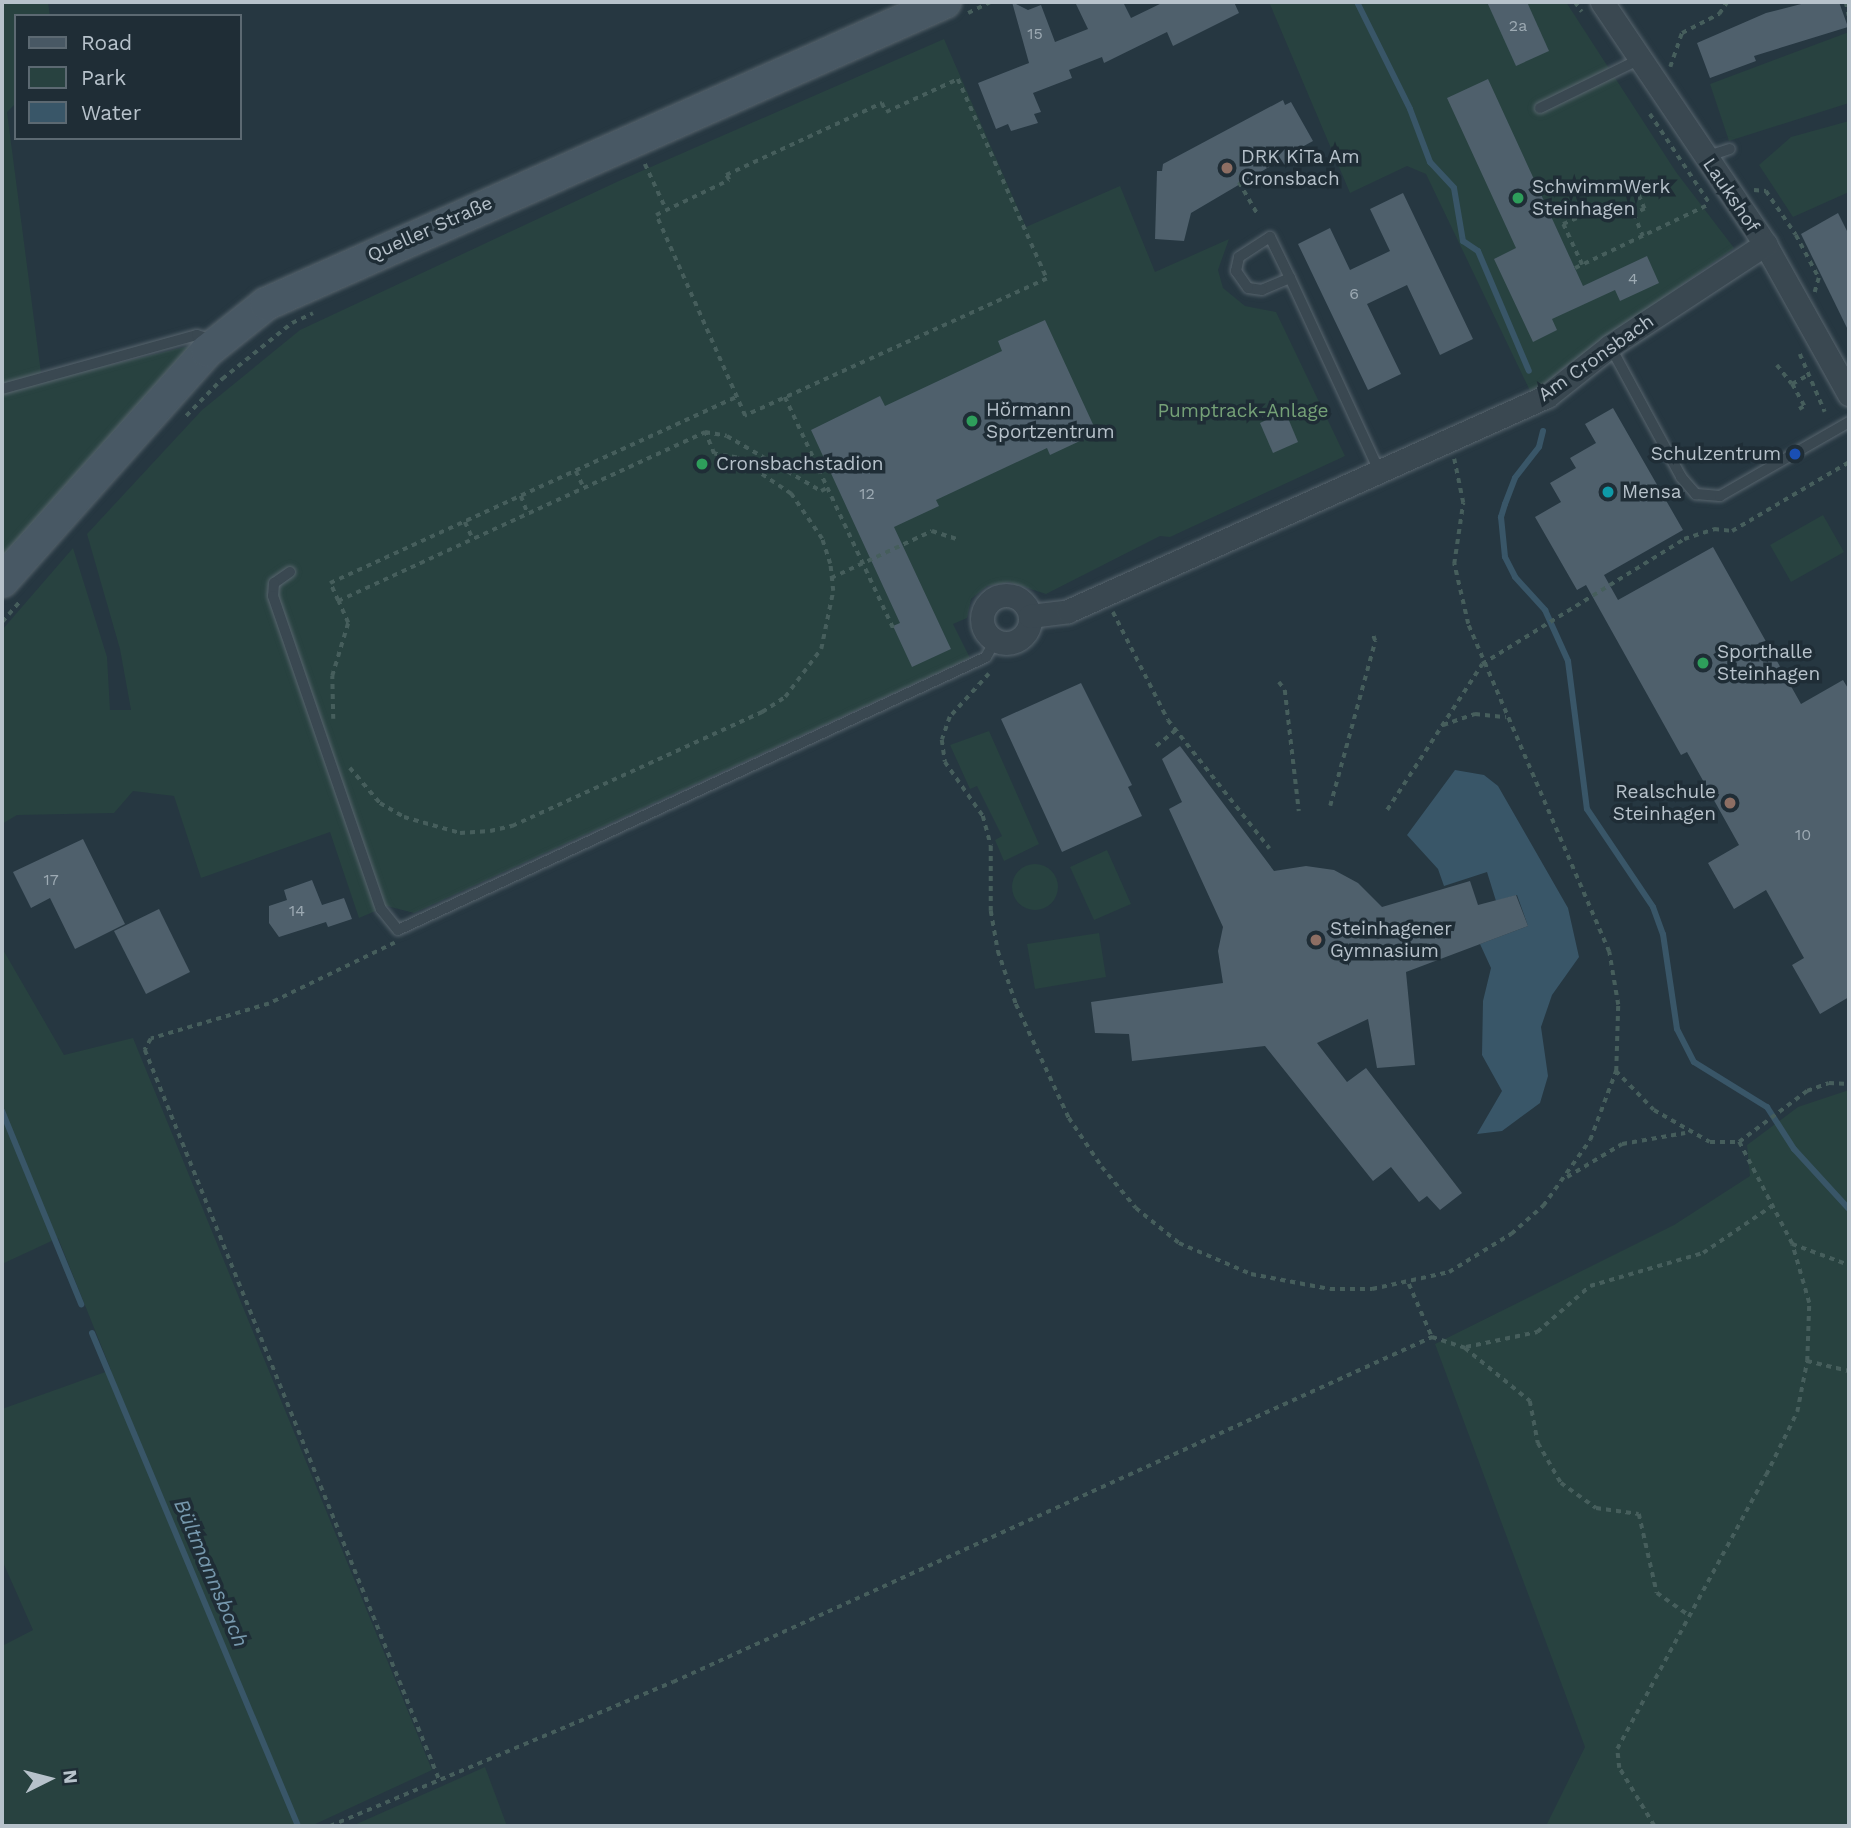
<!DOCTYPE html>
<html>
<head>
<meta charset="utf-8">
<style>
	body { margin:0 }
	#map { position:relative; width:1851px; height:1828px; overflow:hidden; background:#263741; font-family:"Work Sans",sans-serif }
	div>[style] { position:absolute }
	.green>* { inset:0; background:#284240 }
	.round { border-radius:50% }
	.water>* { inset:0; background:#395668 }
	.stream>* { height:6px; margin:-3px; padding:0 3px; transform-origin:3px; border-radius:3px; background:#395668 }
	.building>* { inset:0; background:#4f606c }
	.path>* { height:3.5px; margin-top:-1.75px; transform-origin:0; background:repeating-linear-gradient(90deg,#465e5c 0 5px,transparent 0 10px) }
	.roads { filter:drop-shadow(0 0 2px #58656e) drop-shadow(0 0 2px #58656e) }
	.lane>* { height:10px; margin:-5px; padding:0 5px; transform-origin:5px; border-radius:5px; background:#3a4851 }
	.street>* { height:23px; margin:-11.5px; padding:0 11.5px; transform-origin:11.5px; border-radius:11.5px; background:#3a4851 }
	.street>.ring { margin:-11.5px; padding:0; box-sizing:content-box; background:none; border:23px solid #3a4851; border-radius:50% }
	.secondary>* { height:32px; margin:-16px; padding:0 16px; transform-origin:16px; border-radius:16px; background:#485864 }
	.dots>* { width:19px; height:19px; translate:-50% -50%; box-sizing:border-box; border:4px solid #1f2d36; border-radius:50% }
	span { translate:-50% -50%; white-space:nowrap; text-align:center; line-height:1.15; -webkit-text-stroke:7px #1f2d36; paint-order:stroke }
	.number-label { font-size:16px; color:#9daab3 }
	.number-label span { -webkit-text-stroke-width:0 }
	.poi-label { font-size:19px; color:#b7c2cb }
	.left { translate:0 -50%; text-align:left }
	.right { translate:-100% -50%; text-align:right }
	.street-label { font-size:19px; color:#b7c2cb }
	.park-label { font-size:19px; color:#75a177 }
	.water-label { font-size:21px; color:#7799ae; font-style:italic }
	.frame { position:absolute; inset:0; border:4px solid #b7c2cb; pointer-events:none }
	.legend { position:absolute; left:14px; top:14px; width:228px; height:126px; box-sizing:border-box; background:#1f2d36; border:2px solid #5c6972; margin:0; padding:9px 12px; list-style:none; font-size:21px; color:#b7c2cb }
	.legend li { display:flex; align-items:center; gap:14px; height:35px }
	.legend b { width:35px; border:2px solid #5c6972 }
	.north { position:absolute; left:14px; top:1744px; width:70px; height:70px; -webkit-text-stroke:5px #1f2d36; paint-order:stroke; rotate:84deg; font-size:19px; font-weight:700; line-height:28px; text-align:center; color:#b7c2cb }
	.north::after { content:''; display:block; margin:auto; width:24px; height:32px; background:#b7c2cb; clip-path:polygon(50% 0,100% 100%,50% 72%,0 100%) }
</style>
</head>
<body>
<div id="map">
	<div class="green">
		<i style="clip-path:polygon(2px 2px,48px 2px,50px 16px,16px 16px,16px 103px,7px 112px,42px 381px,189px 346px,184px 358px,2px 562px)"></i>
		<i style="clip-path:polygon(1269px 2px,1566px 2px,1676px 172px,1734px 248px,1557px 373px,1544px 390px,1532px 395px,1426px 174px,1407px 166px,1350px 193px)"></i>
		<i style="clip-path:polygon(1849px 32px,1849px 103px,1729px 141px,1710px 84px)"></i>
		<i style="clip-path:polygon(944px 39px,1026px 227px,1120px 186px,1155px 272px,1229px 239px,1218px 270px,1223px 288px,1245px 306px,1276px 312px,1345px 456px,1170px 537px,1160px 536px,1046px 594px,1009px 582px,987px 586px,971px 599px,967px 618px,953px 624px,970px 658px,414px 913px,387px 906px,359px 918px,330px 832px,201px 878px,174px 796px,133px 791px,114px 813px,17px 815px,2px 824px,2px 630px,73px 548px,107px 657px,110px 710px,131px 710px,120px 649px,87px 534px,202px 410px,300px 330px,621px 180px)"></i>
		<i style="clip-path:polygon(1849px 121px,1849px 192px,1793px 217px,1759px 165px,1791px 137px)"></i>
		<i style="clip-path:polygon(1823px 515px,1844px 552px,1791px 582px,1770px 545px)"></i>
		<i style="clip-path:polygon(989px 731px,1039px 844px,1004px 861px,995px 840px,1002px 836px,977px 786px,970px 789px,950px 745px)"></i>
		<i style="clip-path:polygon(1107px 850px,1131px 904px,1094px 920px,1070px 867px)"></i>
		<i class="round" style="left:1012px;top:864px;width:46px;height:46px"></i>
		<i style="clip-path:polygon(1099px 933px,1106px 977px,1035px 989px,1027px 944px)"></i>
		<i style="clip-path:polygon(2px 948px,64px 1055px,133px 1038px,432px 1770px,311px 1826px,2px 1826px,2px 1646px,33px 1630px,2px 1560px,2px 1409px,111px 1370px,58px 1238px,2px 1264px)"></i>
		<i style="clip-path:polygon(1849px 1090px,1849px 1826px,1546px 1826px,1585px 1747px,1435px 1344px,1674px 1225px,1750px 1176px,1747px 1145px,1798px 1107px)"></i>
		<i style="clip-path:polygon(485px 1767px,507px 1826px,352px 1826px)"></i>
	</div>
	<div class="water">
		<i style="clip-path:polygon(1455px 770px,1484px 775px,1498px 786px,1568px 908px,1579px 957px,1552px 995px,1541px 1027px,1548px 1076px,1540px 1103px,1502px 1131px,1477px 1134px,1502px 1091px,1482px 1055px,1483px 1001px,1491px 968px,1480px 944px,1528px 926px,1517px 895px,1496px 901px,1487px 872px,1444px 886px,1438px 869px,1407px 835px)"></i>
	</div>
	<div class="stream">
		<i style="left:1357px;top:2px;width:119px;rotate:63.6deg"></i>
		<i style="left:1410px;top:109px;width:57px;rotate:69.3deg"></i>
		<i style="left:1430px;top:162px;width:35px;rotate:47deg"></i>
		<i style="left:1454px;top:188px;width:54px;rotate:80.4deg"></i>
		<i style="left:1463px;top:241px;width:18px;rotate:34deg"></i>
		<i style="left:1478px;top:251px;width:130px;rotate:67deg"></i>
		<i style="left:1543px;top:431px;width:16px;rotate:104deg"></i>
		<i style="left:1539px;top:447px;width:39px;rotate:128deg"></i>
		<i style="left:1515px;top:478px;width:28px;rotate:111deg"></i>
		<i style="left:1505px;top:504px;width:14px;rotate:107deg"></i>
		<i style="left:1501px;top:517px;width:40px;rotate:84.3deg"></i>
		<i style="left:1505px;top:557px;width:22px;rotate:63deg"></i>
		<i style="left:1515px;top:577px;width:45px;rotate:47.7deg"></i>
		<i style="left:1545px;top:610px;width:56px;rotate:65.7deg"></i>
		<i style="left:1568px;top:661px;width:149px;rotate:82.7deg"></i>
		<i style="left:1587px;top:809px;width:118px;rotate:56deg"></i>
		<i style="left:1653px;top:907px;width:29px;rotate:70deg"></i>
		<i style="left:1663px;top:934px;width:96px;rotate:81.6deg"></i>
		<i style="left:1677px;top:1029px;width:37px;rotate:63deg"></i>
		<i style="left:1694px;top:1062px;width:86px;rotate:31.7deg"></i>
		<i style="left:1767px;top:1107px;width:50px;rotate:57.3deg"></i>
		<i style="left:1794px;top:1149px;width:81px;rotate:47.5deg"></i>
		<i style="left:2px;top:1111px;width:209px;rotate:67.7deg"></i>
		<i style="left:92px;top:1333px;width:534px;rotate:67.32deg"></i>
	</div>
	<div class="building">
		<i style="clip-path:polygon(1012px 2px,1028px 10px,1041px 5px,1055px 42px,1088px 29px,1075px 2px,1123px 2px,1131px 18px,1164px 2px,1234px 2px,1239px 13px,1173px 46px,1167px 32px,1104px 63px,1102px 57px,1069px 70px,1072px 78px,1033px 93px,1041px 112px,1034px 114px,1038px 123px,1011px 131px,1008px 124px,996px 129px,978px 83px,1029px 63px)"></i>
		<i style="clip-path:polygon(1487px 2px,1527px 2px,1549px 51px,1516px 66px)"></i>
		<i style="clip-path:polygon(1809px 2px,1839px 2px,1848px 27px,1754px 56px,1756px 61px,1710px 78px,1697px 43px,1766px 13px)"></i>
		<i style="clip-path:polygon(1488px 79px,1583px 286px,1647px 256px,1659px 283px,1620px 301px,1615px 290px,1552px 319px,1557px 330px,1533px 342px,1494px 259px,1516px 248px,1447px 98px)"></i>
		<i style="clip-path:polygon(1283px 100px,1285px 105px,1291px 102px,1313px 141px,1302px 147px,1305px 153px,1282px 166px,1279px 161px,1191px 213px,1184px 241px,1155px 239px,1157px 171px,1162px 171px,1163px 164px)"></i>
		<i style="clip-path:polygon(1403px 193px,1473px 339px,1440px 355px,1407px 285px,1367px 304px,1401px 374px,1368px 390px,1298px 244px,1330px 228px,1350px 270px,1390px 251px,1370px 209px)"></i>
		<i style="clip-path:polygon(1838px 213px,1849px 235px,1849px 332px,1801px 234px)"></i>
		<i style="clip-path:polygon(1045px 320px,1097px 433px,1050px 455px,1047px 448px,936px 500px,939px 506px,894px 527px,951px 649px,912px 667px,893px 626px,900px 623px,811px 430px,880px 396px,885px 406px,1002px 351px,998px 341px)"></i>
		<i style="clip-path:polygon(1613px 408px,1683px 530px,1604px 575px,1618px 600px,1713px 547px,1801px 704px,1843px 680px,1849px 690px,1849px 997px,1820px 1014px,1792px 965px,1804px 958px,1766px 890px,1734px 909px,1708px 863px,1739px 845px,1687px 752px,1681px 755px,1586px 585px,1577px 590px,1535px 517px,1561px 502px,1550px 483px,1576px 468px,1570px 458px,1596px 443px,1585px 424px)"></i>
		<i style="clip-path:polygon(1285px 411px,1298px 442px,1273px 453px,1260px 423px)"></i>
		<i style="clip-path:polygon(1081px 683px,1132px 785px,1128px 787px,1142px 816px,1062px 852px,1001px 719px)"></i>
		<i style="clip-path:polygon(1180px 746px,1274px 871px,1306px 866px,1334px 870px,1358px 883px,1382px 907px,1470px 881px,1478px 905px,1516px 895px,1528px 926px,1406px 972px,1415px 1065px,1377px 1068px,1368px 1019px,1317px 1043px,1347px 1082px,1366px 1068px,1462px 1193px,1440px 1210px,1427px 1196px,1419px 1202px,1391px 1167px,1373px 1181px,1265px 1046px,1132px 1061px,1129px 1034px,1095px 1033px,1091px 1002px,1223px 983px,1218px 951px,1223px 927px,1169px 809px,1182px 802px,1162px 759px)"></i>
		<i style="clip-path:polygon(83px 839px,125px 924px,75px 949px,50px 898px,31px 908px,13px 872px)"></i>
		<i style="clip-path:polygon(312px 880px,322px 905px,344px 898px,352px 919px,328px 927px,326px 922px,279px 937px,269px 923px,269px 906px,287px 900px,284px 890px)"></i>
		<i style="clip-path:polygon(159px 909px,190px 972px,146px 994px,114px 931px)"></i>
	</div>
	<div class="path">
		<i style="left:1575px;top:2px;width:12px;rotate:55deg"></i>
		<i style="left:1846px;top:2px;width:14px;rotate:78deg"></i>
		<i style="left:968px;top:13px;width:25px;rotate:-26deg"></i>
		<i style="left:1670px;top:67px;width:36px;rotate:-71deg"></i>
		<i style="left:1682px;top:33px;width:42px;rotate:-27.2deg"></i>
		<i style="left:1719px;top:14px;width:14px;rotate:-56deg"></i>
		<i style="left:958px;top:79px;width:219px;rotate:66deg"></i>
		<i style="left:1047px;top:279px;width:332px;rotate:155.6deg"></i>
		<i style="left:745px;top:416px;width:220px;rotate:-113.9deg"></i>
		<i style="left:656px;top:215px;width:81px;rotate:-25.6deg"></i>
		<i style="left:729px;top:180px;width:6px;rotate:-121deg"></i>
		<i style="left:726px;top:175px;width:172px;rotate:-24.8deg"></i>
		<i style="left:882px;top:103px;width:10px;rotate:66deg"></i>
		<i style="left:886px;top:112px;width:79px;rotate:-24.6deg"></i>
		<i style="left:1650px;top:114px;width:108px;rotate:56.3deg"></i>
		<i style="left:645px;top:164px;width:50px;rotate:65deg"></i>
		<i style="left:1239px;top:182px;width:36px;rotate:60deg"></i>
		<i style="left:1635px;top:186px;width:25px;rotate:67deg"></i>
		<i style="left:1645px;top:209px;width:12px;rotate:156deg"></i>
		<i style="left:1634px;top:214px;width:24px;rotate:68deg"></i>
		<i style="left:1754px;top:190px;width:12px;rotate:5deg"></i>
		<i style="left:1766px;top:191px;width:53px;rotate:55.7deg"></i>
		<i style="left:1796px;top:235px;width:49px;rotate:61.9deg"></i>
		<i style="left:1819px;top:278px;width:15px;rotate:106deg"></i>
		<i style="left:1582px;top:265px;width:45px;rotate:-114.9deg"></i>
		<i style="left:1563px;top:224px;width:21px;rotate:-23deg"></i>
		<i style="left:1582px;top:216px;width:6px;rotate:-72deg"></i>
		<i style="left:1575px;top:268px;width:149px;rotate:-25.4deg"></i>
		<i style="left:1800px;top:354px;width:63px;rotate:66.7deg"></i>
		<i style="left:1777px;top:365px;width:24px;rotate:52deg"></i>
		<i style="left:785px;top:397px;width:259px;rotate:64.9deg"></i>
		<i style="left:1799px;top:409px;width:6px;rotate:-31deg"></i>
		<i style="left:1804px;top:406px;width:25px;rotate:-119deg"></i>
		<i style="left:1792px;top:384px;width:18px;rotate:-29deg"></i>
		<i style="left:186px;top:416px;width:52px;rotate:-45.8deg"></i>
		<i style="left:222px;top:379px;width:90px;rotate:-38.7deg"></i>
		<i style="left:292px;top:323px;width:23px;rotate:-25deg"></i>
		<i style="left:576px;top:471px;width:19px;rotate:65deg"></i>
		<i style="left:521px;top:496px;width:19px;rotate:69deg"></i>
		<i style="left:465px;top:522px;width:19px;rotate:65deg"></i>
		<i style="left:831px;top:578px;width:111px;rotate:-25deg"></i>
		<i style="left:932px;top:531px;width:26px;rotate:18deg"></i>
		<i style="left:338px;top:601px;width:20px;rotate:-114deg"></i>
		<i style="left:330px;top:583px;width:447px;rotate:-24.6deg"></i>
		<i style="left:1113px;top:612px;width:121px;rotate:63deg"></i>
		<i style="left:1168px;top:720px;width:164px;rotate:51.7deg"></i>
		<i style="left:2px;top:622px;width:28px;rotate:-49deg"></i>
		<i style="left:989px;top:674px;width:58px;rotate:132.2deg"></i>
		<i style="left:950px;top:717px;width:24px;rotate:109deg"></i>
		<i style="left:942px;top:740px;width:22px;rotate:82deg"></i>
		<i style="left:945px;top:762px;width:66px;rotate:54.9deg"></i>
		<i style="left:983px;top:816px;width:31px;rotate:75deg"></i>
		<i style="left:991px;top:846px;width:65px;rotate:90deg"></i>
		<i style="left:991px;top:911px;width:41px;rotate:80.1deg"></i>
		<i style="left:998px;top:951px;width:56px;rotate:71.2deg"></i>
		<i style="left:1016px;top:1004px;width:126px;rotate:65.1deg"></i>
		<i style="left:1069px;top:1118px;width:59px;rotate:56deg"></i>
		<i style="left:1102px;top:1167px;width:53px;rotate:50.3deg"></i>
		<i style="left:1136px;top:1208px;width:55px;rotate:39.1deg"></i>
		<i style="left:1179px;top:1243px;width:78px;rotate:23.3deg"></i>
		<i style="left:1251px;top:1274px;width:80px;rotate:10.8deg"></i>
		<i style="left:1330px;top:1289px;width:42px"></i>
		<i style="left:1372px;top:1289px;width:79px;rotate:-12.4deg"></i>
		<i style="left:1449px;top:1272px;width:73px;rotate:-31.5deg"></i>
		<i style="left:1511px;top:1234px;width:43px;rotate:-41.2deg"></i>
		<i style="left:1543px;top:1206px;width:81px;rotate:-54.5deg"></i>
		<i style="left:1590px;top:1140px;width:74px;rotate:-69.4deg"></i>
		<i style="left:1616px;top:1071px;width:66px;rotate:-88.3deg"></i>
		<i style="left:1618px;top:1005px;width:54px;rotate:-99.6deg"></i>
		<i style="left:1609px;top:952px;width:357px;rotate:-113.3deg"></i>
		<i style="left:1468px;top:624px;width:62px;rotate:-103.1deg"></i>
		<i style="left:1454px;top:564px;width:62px;rotate:-81.6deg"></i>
		<i style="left:1463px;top:503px;width:45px;rotate:-101.6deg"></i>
		<i style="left:1279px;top:682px;width:10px;rotate:53deg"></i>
		<i style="left:1285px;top:690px;width:122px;rotate:83.4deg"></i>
		<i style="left:333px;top:719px;width:43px;rotate:-91.3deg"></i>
		<i style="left:332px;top:676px;width:55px;rotate:-73.2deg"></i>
		<i style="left:348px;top:623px;width:24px;rotate:-114deg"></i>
		<i style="left:338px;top:601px;width:404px;rotate:-24.7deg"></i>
		<i style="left:705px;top:432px;width:22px;rotate:10deg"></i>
		<i style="left:727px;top:436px;width:109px;rotate:30.3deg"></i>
		<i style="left:821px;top:491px;width:7px;rotate:-27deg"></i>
		<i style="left:1443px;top:725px;width:34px;rotate:-19deg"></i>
		<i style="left:1475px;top:714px;width:31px;rotate:6deg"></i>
		<i style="left:1156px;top:746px;width:26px;rotate:-39deg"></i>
		<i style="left:350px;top:768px;width:46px;rotate:49.4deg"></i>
		<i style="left:380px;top:803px;width:28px;rotate:30deg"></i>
		<i style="left:404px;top:817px;width:58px;rotate:15.9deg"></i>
		<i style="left:460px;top:833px;width:30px;rotate:-4deg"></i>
		<i style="left:490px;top:831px;width:23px;rotate:-13deg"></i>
		<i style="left:512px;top:826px;width:275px;rotate:-24.5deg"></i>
		<i style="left:762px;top:712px;width:27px;rotate:-33deg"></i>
		<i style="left:785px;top:697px;width:60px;rotate:-53.1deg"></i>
		<i style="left:821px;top:649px;width:59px;rotate:-78.3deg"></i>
		<i style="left:833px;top:591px;width:27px;rotate:-96deg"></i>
		<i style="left:830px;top:564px;width:26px;rotate:-108deg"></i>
		<i style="left:822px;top:539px;width:55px;rotate:-124.6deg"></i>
		<i style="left:791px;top:494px;width:65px;rotate:-146.3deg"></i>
		<i style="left:737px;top:458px;width:23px;rotate:-170deg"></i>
		<i style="left:714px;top:454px;width:24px;rotate:-112deg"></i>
		<i style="left:1330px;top:806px;width:171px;rotate:-74.7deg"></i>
		<i style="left:1375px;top:641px;width:9px;rotate:-111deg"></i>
		<i style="left:1387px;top:810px;width:174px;rotate:-56.9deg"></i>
		<i style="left:1482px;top:664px;width:238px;rotate:-31.7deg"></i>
		<i style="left:1684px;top:539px;width:32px;rotate:-18deg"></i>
		<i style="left:1714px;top:529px;width:18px;rotate:6deg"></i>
		<i style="left:1732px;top:531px;width:136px;rotate:-30.5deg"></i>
		<i style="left:395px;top:943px;width:140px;rotate:154.2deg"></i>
		<i style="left:269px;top:1004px;width:123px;rotate:163.5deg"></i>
		<i style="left:151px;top:1039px;width:13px;rotate:119deg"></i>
		<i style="left:145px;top:1050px;width:786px;rotate:68.04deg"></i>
		<i style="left:1616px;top:1071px;width:54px;rotate:45.7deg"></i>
		<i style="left:1654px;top:1110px;width:64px;rotate:29.7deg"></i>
		<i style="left:1710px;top:1142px;width:29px"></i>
		<i style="left:1739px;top:1142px;width:85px;rotate:-36.9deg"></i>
		<i style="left:1807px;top:1091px;width:23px;rotate:-20deg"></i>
		<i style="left:1829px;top:1083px;width:20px;rotate:3deg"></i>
		<i style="left:1567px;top:1177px;width:64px;rotate:-31deg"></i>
		<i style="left:1622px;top:1144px;width:64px;rotate:-9.9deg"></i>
		<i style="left:1792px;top:1244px;width:61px;rotate:20.2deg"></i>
		<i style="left:1409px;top:1284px;width:58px;rotate:66.5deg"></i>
		<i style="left:1432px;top:1337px;width:35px;rotate:18deg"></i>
		<i style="left:1465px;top:1348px;width:84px;rotate:39.2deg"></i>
		<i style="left:1530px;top:1401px;width:43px;rotate:79.2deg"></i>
		<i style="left:1538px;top:1443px;width:46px;rotate:60.1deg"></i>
		<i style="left:1561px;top:1483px;width:43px;rotate:35.5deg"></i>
		<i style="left:1596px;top:1508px;width:43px;rotate:7.9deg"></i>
		<i style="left:1639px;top:1514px;width:81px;rotate:77.2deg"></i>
		<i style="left:1657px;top:1593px;width:40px;rotate:34.9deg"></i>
		<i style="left:1466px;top:1347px;width:73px;rotate:-11.9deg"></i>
		<i style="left:1537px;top:1332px;width:70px;rotate:-41deg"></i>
		<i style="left:1590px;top:1286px;width:118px;rotate:-16.3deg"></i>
		<i style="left:1703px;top:1253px;width:83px;rotate:-34.3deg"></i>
		<i style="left:1807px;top:1361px;width:43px;rotate:13.4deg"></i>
		<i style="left:330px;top:1826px;width:372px;rotate:-22.8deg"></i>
		<i style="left:673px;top:1682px;width:834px;rotate:-24.44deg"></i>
		<i style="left:1654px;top:1826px;width:68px;rotate:-121.1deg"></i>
		<i style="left:1619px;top:1768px;width:19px;rotate:-96deg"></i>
		<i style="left:1617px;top:1749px;width:312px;rotate:-61.5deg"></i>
		<i style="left:1766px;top:1475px;width:70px;rotate:-63.8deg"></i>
		<i style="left:1797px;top:1412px;width:52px;rotate:-78.9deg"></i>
		<i style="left:1807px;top:1361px;width:58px;rotate:-88deg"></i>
		<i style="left:1809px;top:1303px;width:61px;rotate:-106.1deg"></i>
		<i style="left:1792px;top:1244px;width:115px;rotate:-117.5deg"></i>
	</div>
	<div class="roads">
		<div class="lane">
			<i style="left:1540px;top:108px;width:111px;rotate:-26.1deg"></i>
			<i style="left:1705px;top:157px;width:26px;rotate:-18deg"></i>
			<i style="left:1290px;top:278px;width:30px;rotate:157deg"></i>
			<i style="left:1262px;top:290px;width:14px;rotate:-172deg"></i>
			<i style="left:1248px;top:288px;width:21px;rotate:-125deg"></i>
			<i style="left:1236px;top:271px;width:14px;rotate:-78deg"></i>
			<i style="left:1239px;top:257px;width:37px;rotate:-33deg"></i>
			<i style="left:1270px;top:237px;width:46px;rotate:64deg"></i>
			<i style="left:1290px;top:278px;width:213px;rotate:65.2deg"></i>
			<i style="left:1610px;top:346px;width:149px;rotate:61.5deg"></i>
			<i style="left:1681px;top:477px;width:23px;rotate:49deg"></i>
			<i style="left:1696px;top:494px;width:24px;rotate:5deg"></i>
			<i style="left:1720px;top:496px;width:149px;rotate:-29.8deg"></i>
			<i style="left:2px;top:389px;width:202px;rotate:-15.5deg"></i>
			<i style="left:197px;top:335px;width:16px;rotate:18deg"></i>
			<i style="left:290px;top:572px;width:19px;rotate:145deg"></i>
			<i style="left:274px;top:583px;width:13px;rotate:94deg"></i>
			<i style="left:273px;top:596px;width:331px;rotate:71deg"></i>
			<i style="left:381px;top:909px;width:27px;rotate:51deg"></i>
			<i style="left:398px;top:930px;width:648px;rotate:-24.9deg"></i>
			<i style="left:986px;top:657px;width:18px;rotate:-61deg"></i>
		</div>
		<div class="street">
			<i style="left:1602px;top:2px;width:292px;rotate:56deg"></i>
			<i style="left:1765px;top:244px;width:172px;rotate:60.8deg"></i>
			<i class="ring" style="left:982px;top:595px;width:25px;height:25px"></i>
			<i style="left:1030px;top:616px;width:38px;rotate:-7deg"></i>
			<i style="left:1068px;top:611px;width:525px;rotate:-24.17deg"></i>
			<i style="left:1547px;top:396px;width:80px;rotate:-38.4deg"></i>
			<i style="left:1610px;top:346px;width:186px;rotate:-33.3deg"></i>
		</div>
		<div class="secondary">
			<i style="left:2px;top:581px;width:308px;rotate:-48.3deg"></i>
			<i style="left:207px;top:351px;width:75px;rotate:-38.5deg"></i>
			<i style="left:266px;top:304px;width:743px;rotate:-23.98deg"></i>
		</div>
	</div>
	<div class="dots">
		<i style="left:1227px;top:168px;background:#8d6e63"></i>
		<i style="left:1518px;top:198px;background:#2e9e5b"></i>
		<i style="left:972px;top:421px;background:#2e9e5b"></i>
		<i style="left:1795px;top:454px;background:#1a4fb4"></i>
		<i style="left:702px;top:464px;background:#2e9e5b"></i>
		<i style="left:1608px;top:492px;background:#0f9aa8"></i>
		<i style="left:1703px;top:663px;background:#2e9e5b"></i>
		<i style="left:1730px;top:803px;background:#8d6e63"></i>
		<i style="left:1316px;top:940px;background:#8d6e63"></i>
	</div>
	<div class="number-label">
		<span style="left:1518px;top:26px">2a</span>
		<span style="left:1035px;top:34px">15</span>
		<span style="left:1633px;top:279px">4</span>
		<span style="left:1354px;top:294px">6</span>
		<span style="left:867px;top:494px">12</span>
		<span style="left:1803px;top:835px">10</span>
		<span style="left:51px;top:880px">17</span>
		<span style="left:297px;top:911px">14</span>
	</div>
	<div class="poi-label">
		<span class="left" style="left:1241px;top:168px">DRK KiTa Am<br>Cronsbach</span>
		<span class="left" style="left:1532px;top:198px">SchwimmWerk<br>Steinhagen</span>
		<span class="left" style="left:986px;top:421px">Hörmann<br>Sportzentrum</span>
		<span class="right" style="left:1781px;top:454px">Schulzentrum</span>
		<span class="left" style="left:716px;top:464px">Cronsbachstadion</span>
		<span class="left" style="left:1622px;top:492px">Mensa</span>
		<span class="left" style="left:1717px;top:663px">Sporthalle<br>Steinhagen</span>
		<span class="right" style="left:1716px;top:803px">Realschule<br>Steinhagen</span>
		<span class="left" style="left:1330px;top:940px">Steinhagener<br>Gymnasium</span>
	</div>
	<div class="street-label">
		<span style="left:1731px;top:195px;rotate:56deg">Laukshof</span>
		<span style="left:430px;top:229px;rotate:-24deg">Queller Straße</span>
		<span style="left:1596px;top:358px;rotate:-35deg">Am Cronsbach</span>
	</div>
	<div class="park-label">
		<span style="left:1243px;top:411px">Pumptrack-Anlage</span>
	</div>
	<div class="water-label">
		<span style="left:211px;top:1573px;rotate:67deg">Bültmannsbach</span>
	</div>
	<div class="frame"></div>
	<ul class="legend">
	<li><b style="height:9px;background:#485864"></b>Road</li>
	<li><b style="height:19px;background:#284240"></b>Park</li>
	<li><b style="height:19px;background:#395668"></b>Water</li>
	</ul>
	<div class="north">N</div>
</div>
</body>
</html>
